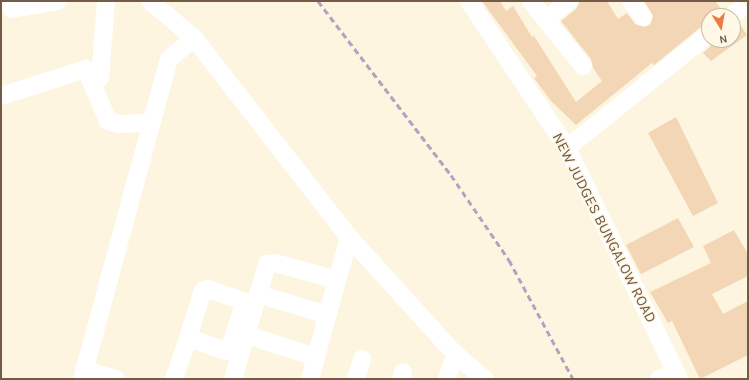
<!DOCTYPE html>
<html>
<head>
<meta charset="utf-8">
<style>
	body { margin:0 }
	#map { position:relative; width:749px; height:380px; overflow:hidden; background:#fdf5df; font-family:Karla,sans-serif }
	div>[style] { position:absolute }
	.building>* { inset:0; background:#f2d6b6 }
	.minor>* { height:18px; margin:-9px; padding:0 9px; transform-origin:9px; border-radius:9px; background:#fff }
	.rail>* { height:3px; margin-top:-1.5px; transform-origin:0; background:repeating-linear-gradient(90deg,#b89fc5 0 6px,transparent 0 10px) }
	span { translate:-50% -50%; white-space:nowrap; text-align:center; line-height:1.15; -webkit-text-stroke:3px #fff8e6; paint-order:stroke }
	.street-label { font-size:15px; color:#735c47 }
	.frame { position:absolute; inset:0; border:2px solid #735c47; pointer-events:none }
	.north { position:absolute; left:701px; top:8px; width:40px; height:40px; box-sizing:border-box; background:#fff8e6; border:1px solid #c7baa6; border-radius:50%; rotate:169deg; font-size:11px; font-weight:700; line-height:16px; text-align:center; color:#735c47 }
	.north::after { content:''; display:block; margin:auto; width:14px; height:18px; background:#ea7c41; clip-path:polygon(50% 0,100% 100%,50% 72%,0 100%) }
</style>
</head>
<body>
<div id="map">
	<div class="building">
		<i style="clip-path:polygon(482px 1px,500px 1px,506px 11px,513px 6px,532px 37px,534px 36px,576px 102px,602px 81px,593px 68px,591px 59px,561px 21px,576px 9px,580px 1px,607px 1px,618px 19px,627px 13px,635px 24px,644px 27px,650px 25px,653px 16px,644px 1px,715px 1px,722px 10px,714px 16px,709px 16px,709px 24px,702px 26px,654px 65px,652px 63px,576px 125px,551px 101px,534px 78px,537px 76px)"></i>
		<i style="clip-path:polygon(739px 23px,747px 35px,711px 61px,703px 53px,717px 40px,733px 40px,733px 26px)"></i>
		<i style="clip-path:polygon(676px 117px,718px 203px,693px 216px,648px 133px)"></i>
		<i style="clip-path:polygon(678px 218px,694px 247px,641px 274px,626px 245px)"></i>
		<i style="clip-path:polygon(734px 230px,748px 254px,748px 276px,712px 294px,723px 314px,748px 301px,748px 355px,700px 379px,672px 321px,668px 323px,650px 292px,711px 263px,703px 246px)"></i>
	</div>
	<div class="minor">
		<i style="left:11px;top:1px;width:8px;rotate:83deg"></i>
		<i style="left:12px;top:9px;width:47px;rotate:-9.9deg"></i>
		<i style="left:150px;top:1px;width:57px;rotate:40.1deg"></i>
		<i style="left:469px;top:1px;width:177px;rotate:56.3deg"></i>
		<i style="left:567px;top:148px;width:257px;rotate:64.1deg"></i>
		<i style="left:531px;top:1px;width:24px;rotate:52deg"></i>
		<i style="left:546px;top:20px;width:30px;rotate:-40deg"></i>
		<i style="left:631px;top:1px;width:20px;rotate:53deg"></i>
		<i style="left:731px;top:16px;width:9px;rotate:-36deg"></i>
		<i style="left:546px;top:20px;width:59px;rotate:51.2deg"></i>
		<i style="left:100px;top:78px;width:77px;rotate:-85.5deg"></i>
		<i style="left:1px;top:96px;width:89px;rotate:-17.6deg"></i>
		<i style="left:86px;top:69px;width:56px;rotate:67.1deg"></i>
		<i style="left:108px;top:121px;width:11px;rotate:15deg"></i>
		<i style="left:119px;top:124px;width:33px;rotate:-2deg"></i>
		<i style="left:567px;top:148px;width:182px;rotate:-38.8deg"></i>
		<i style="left:258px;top:294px;width:72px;rotate:16.9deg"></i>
		<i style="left:246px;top:335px;width:73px;rotate:17.4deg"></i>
		<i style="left:84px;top:370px;width:33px;rotate:16deg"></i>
		<i style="left:82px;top:379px;width:332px;rotate:-74.8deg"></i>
		<i style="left:169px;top:59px;width:33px;rotate:-40deg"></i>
		<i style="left:194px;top:38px;width:252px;rotate:52.1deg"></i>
		<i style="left:349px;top:237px;width:158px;rotate:47.8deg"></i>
		<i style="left:455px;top:354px;width:39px;rotate:40deg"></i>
		<i style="left:174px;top:379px;width:43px;rotate:-71.1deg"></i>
		<i style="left:188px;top:338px;width:47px;rotate:-72.7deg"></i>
		<i style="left:202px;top:293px;width:4px;rotate:-56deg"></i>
		<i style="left:204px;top:290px;width:4px;rotate:-14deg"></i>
		<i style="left:208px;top:289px;width:39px;rotate:19deg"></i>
		<i style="left:245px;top:302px;width:51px;rotate:108.4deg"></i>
		<i style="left:229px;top:350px;width:3px;rotate:162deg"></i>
		<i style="left:226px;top:351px;width:40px;rotate:-161.1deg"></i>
		<i style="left:233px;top:379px;width:120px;rotate:-73.5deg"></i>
		<i style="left:267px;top:264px;width:8px;rotate:-7deg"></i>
		<i style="left:275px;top:263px;width:64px;rotate:15.3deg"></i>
		<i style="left:310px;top:379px;width:147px;rotate:-74.6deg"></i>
		<i style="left:356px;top:379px;width:21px;rotate:-73deg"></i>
		<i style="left:401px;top:379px;width:7px;rotate:-74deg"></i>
		<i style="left:447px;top:379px;width:26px;rotate:-72deg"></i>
		<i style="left:659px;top:379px;width:18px;rotate:-16deg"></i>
	</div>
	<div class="rail">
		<i style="left:318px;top:1px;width:219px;rotate:52.6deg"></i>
		<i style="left:451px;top:175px;width:103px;rotate:55.7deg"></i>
		<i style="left:509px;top:260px;width:135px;rotate:61.7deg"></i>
	</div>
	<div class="street-label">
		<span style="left:604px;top:228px;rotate:63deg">NEW JUDGES BUNGALOW ROAD</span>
	</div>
	<div class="frame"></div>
	<div class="north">N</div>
</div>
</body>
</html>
